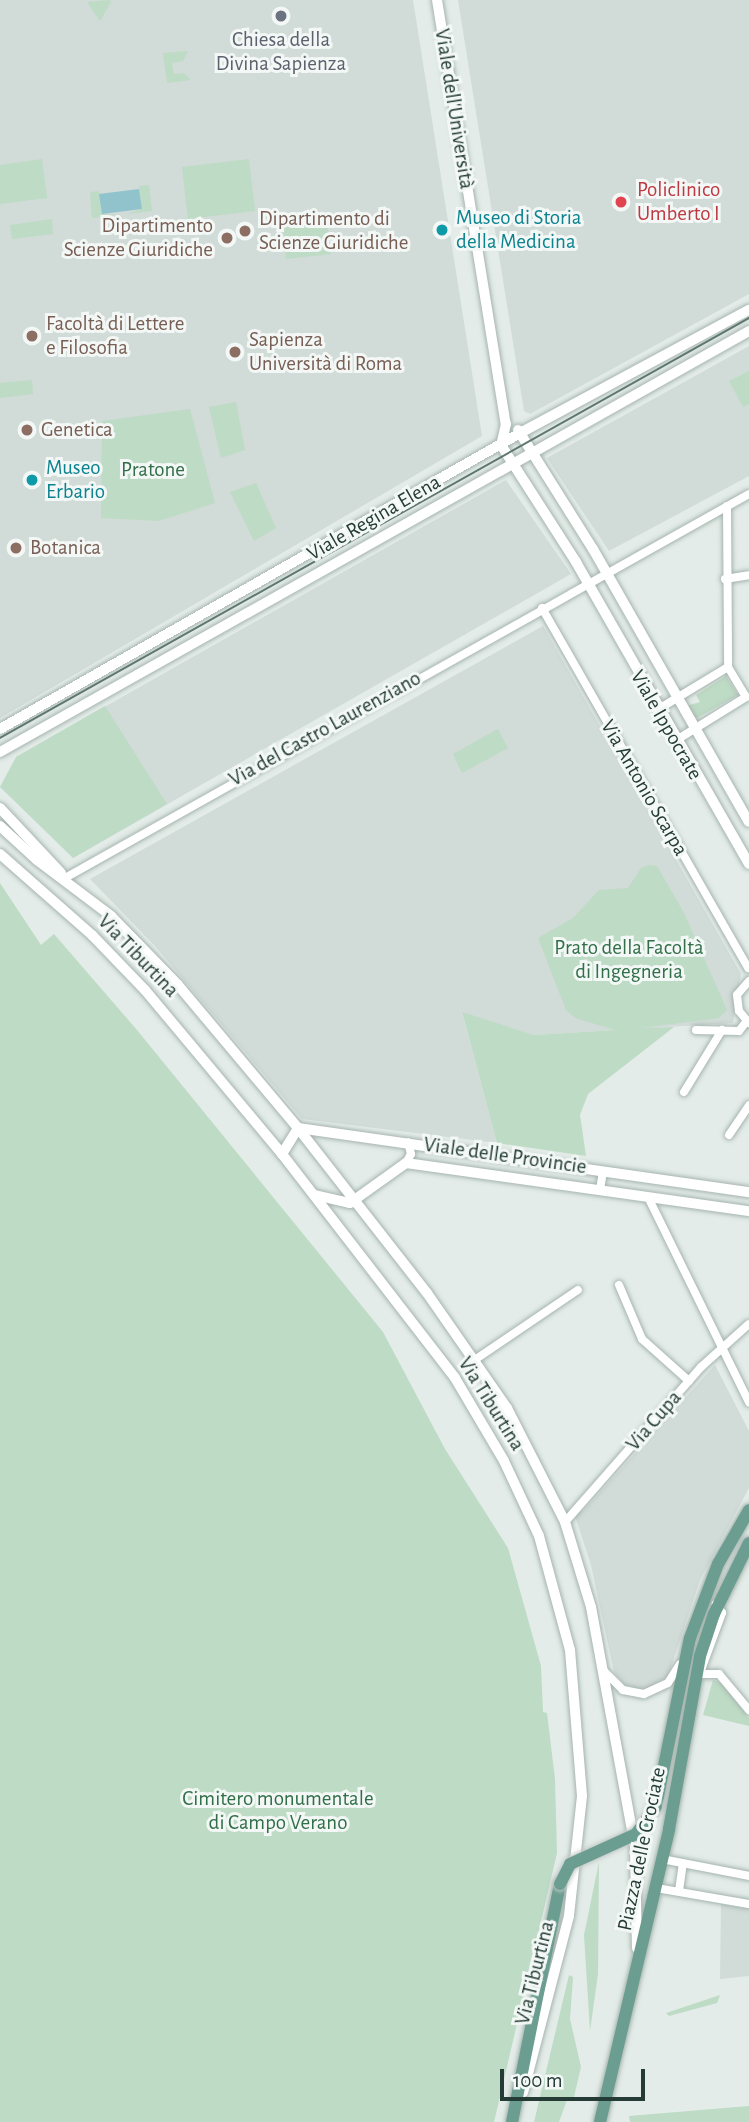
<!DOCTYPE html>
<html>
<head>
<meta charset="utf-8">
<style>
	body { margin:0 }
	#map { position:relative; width:749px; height:2122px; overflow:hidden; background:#e3ece8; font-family:"Alegreya Sans",sans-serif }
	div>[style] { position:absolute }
	.built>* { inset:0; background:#d1dbd7 }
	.green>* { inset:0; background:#bedbc5 }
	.water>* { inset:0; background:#90c3cc }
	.roads { filter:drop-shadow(0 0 2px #a6b4af) drop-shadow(0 0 2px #a6b4af) }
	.street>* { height:8px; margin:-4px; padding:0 4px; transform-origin:4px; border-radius:4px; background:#fff }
	.secondary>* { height:10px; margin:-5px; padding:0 5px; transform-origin:5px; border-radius:5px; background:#fff }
	.primary>* { height:12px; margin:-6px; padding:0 6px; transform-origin:6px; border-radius:6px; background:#6b9e90 }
	.tram>* { height:2px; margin:-1px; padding:0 1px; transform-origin:1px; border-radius:1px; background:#5f7770 }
	.bridges { filter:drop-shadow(0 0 2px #c2c8c6) drop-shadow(0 0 2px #c2c8c6) }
	.primary-bridge>* { height:12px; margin:-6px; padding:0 6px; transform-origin:6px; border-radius:6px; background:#6b9e90 }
	.dots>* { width:19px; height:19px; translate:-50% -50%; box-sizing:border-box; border:4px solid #f3f8f6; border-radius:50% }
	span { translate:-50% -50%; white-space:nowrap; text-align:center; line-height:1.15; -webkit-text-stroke:6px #f3f8f6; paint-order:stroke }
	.worship-label { font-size:21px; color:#5b616d }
	.street-label { font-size:21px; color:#243c35 }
	.health-label { font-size:21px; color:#be3a42 }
	.left { translate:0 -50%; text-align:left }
	.culture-label { font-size:21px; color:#0d838f }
	.education-label { font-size:21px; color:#785e54 }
	.right { translate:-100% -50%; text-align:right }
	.park-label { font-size:21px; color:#326f49 }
	.scale { position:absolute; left:500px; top:2069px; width:145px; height:32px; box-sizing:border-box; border:4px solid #243c35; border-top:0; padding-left:9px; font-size:21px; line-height:24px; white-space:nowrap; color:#243c35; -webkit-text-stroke:5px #f3f8f6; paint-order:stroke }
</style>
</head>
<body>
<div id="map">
	<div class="built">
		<i style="clip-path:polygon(0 0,413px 0,482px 436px,0 718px)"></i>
		<i style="clip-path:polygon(458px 0,749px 0,749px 294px,530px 414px,524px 411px)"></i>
		<i style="clip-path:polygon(749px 346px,749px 476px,609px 551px,547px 458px)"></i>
		<i style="clip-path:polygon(506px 480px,571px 574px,73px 858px,16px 757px)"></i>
		<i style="clip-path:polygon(543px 626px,741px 974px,733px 1023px,534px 1035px,462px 1013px,497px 1143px,302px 1119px,155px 946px,90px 879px)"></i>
		<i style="clip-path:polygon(715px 1365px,749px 1431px,749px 1488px,700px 1580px,668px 1676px,650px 1688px,638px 1689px,625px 1685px,614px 1672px,591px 1565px,574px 1513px,583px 1511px)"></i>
		<i style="clip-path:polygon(721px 1904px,749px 1909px,749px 1976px,720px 1979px)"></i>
	</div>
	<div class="green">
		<i style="clip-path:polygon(87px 2px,110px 0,111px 2px,100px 21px)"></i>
		<i style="clip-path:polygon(188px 51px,183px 61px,172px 63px,174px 74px,184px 73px,191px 80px,167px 83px,163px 53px)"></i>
		<i style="clip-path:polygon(42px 159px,47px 198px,0 204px,0 165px)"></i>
		<i style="clip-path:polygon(249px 159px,255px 211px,188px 219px,182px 167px)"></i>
		<i style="clip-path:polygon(149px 185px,152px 211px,127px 214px,142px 209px,139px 186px)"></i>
		<i style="clip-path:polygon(99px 191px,102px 214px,118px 215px,92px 218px,90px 192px)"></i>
		<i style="clip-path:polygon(52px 219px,53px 234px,12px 239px,10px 225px)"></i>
		<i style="clip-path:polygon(327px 222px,331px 254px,286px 259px,283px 227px)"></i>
		<i style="clip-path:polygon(749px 371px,749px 404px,743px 407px,729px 381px)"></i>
		<i style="clip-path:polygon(32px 380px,33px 394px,0 398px,0 383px)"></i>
		<i style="clip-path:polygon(236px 402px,245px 450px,221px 458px,209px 407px)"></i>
		<i style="clip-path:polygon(190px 409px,215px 503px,159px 521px,101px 518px,102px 421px)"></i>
		<i style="clip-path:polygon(256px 483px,276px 528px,254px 541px,230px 492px)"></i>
		<i style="clip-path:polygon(726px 676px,738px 695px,697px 718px,692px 716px,686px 706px,700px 702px,696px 695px)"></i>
		<i style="clip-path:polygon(105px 706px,167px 804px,73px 858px,0 787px,16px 757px)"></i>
		<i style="clip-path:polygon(498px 729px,508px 748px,462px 773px,453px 754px)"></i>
		<i style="clip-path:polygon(649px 865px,657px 866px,684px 913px,727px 1010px,719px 1018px,640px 1028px,674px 1027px,588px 1094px,580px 1115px,586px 1156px,497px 1143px,462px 1012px,534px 1035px,615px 1030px,575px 1018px,566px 1010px,538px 938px,573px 918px,599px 890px,628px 888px,641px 868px)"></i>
		<i style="clip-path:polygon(0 883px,41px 945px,54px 934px,137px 1030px,383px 1332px,445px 1449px,508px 1548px,541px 1666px,543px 1712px,547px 1713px,555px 1779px,557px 1853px,494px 2122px,0 2122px)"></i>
		<i style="clip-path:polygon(713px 1680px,724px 1684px,749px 1718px,749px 1726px,703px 1715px)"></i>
		<i style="clip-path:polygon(599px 1862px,598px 1974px,590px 2031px,584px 1935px)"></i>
		<i style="clip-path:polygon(569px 1975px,573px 1977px,570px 2019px,581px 2067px,574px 2097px,568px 2097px,559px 2122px,534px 2122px)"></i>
		<i style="clip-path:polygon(720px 1995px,717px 2003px,669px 2016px,666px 2013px)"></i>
		<i style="clip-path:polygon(749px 2106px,749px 2122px,630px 2122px,629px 2116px)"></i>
	</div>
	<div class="water">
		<i style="clip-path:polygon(139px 189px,142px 209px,102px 214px,99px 194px)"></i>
	</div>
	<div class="roads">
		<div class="street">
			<i style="left:727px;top:506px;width:161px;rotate:89.6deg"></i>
			<i style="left:728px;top:667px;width:35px;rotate:59deg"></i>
			<i style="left:725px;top:579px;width:24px;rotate:-9deg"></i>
			<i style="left:542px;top:608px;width:415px;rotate:60.2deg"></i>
			<i style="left:657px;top:710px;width:83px;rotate:-31.2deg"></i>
			<i style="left:675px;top:741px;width:84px;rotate:-31.8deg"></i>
			<i style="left:65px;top:878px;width:784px;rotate:-29.31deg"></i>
			<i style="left:749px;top:981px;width:18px;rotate:131deg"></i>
			<i style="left:737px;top:995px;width:16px;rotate:83deg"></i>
			<i style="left:739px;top:1011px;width:16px;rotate:50deg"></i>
			<i style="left:696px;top:1030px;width:43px;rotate:1.3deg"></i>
			<i style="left:739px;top:1031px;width:11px;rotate:-52deg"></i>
			<i style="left:684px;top:1092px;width:73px;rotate:-58.5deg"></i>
			<i style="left:729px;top:1135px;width:36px;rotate:-56deg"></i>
			<i style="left:406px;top:1163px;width:10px;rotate:-61deg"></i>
			<i style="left:411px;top:1154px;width:12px;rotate:-104deg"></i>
			<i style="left:600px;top:1190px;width:19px;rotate:-81deg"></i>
			<i style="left:648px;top:1197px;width:229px;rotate:63.8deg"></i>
			<i style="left:619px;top:1285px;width:59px;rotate:66.9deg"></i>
			<i style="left:642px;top:1339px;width:63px;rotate:41.8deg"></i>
			<i style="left:476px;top:1359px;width:123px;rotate:-34.1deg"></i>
			<i style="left:565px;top:1522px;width:206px;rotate:-48.7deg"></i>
			<i style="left:701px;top:1367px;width:64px;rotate:-41.9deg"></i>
			<i style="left:701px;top:1670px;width:61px;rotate:-69.8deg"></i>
			<i style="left:722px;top:1613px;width:11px;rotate:-124deg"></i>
			<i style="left:604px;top:1671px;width:27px;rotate:45deg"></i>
			<i style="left:623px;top:1690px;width:21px;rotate:11deg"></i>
			<i style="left:644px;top:1694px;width:26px;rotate:-25deg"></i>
			<i style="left:668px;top:1683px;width:22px;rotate:-58deg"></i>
			<i style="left:699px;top:1674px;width:20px"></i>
			<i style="left:719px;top:1674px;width:47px;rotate:50.2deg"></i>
			<i style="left:667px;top:1860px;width:84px;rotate:11deg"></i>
			<i style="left:662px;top:1889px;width:88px;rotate:9.8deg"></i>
			<i style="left:679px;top:1891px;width:28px;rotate:-82deg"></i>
		</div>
		<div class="secondary">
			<i style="left:437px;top:0;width:430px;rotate:80.8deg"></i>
			<i style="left:506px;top:424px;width:22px;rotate:103deg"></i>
			<i style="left:501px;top:445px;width:139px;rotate:57.3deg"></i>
			<i style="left:576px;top:562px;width:348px;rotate:60.2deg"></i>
			<i style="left:518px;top:430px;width:141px;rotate:57.8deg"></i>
			<i style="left:593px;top:549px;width:314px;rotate:60.3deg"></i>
			<i style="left:0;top:729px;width:601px;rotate:-29.64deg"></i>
			<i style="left:522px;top:432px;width:258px;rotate:-28.3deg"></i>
			<i style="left:0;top:752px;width:859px;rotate:-29.34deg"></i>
			<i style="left:0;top:808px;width:89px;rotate:46.8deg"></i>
			<i style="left:0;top:826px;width:50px;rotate:42.6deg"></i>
			<i style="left:37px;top:860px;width:93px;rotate:37.1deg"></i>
			<i style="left:111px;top:916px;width:96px;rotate:45.8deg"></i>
			<i style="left:178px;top:985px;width:187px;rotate:50deg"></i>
			<i style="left:298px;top:1128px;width:209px;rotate:52deg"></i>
			<i style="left:427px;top:1293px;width:140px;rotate:55.2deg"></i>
			<i style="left:507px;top:1408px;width:128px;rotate:63deg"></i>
			<i style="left:565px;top:1522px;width:89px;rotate:73deg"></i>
			<i style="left:591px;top:1607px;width:244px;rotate:79.6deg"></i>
			<i style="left:635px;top:1847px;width:101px;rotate:88.9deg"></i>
			<i style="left:0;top:854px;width:123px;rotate:41.4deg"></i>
			<i style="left:92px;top:935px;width:76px;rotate:46.1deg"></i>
			<i style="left:145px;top:990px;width:214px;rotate:50.1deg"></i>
			<i style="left:282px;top:1154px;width:283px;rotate:52.3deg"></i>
			<i style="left:455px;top:1378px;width:96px;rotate:59.4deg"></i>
			<i style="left:504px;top:1461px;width:83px;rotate:65deg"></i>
			<i style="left:539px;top:1536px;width:118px;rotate:74.8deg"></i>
			<i style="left:570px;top:1650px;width:146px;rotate:85.3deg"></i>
			<i style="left:582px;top:1796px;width:121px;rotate:96.2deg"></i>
			<i style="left:569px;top:1916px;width:182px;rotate:104.6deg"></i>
			<i style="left:298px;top:1128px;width:456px;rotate:8.1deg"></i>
			<i style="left:282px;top:1154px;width:31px;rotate:-58deg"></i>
			<i style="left:315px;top:1195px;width:36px;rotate:13deg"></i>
			<i style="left:350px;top:1203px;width:69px;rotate:-35.5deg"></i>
			<i style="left:406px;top:1163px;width:346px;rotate:8deg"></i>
		</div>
		<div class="primary">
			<i style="left:656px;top:1806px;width:171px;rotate:-78.6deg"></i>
			<i style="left:690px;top:1638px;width:79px;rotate:-69.3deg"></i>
			<i style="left:718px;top:1564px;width:62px;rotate:-60.1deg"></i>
			<i style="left:512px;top:2122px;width:243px;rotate:-78.6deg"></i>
			<i style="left:600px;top:2122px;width:301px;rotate:-76.7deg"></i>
			<i style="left:669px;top:1829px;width:176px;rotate:-79.8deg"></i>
			<i style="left:700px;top:1656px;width:44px;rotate:-71.6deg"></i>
			<i style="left:714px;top:1614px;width:79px;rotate:-63.8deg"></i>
		</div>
	</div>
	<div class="tram">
		<i style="left:0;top:738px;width:859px;rotate:-29.28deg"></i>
	</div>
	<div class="bridges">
		<div class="primary-bridge">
			<i style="left:560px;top:1884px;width:22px;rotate:-63deg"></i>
			<i style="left:570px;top:1864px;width:72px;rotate:-24.4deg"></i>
			<i style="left:636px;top:1834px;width:34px;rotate:-54deg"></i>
		</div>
	</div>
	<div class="dots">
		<i style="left:281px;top:16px;background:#6b7280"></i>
		<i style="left:621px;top:202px;background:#e0444e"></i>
		<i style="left:442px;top:230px;background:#0f9aa8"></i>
		<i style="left:245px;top:231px;background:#8d6e63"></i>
		<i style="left:227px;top:238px;background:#8d6e63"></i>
		<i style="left:32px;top:336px;background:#8d6e63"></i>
		<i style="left:235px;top:352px;background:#8d6e63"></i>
		<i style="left:27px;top:430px;background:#8d6e63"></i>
		<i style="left:32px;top:480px;background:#0f9aa8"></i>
		<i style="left:16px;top:548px;background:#8d6e63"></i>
	</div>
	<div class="worship-label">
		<span style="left:281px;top:52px">Chiesa della<br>Divina Sapienza</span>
	</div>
	<div class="street-label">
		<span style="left:454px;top:109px;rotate:81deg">Viale dell'Università</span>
		<span style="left:374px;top:518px;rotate:-30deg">Viale Regina Elena</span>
		<span style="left:666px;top:725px;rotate:60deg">Viale Ippocrate</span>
		<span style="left:325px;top:729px;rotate:-29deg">Via del Castro Laurenziano</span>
		<span style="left:644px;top:788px;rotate:60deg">Via Antonio Scarpa</span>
		<span style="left:138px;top:956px;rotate:46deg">Via Tiburtina</span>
		<span style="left:505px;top:1156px;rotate:8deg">Viale delle Provincie</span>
		<span style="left:491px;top:1404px;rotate:58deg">Via Tiburtina</span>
		<span style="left:654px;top:1421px;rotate:-49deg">Via Cupa</span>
		<span style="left:642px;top:1849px;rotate:-78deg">Piazza delle Crociate</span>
		<span style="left:535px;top:1973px;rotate:-76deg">Via Tiburtina</span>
	</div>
	<div class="health-label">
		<span class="left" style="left:637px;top:202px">Policlinico<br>Umberto I</span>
	</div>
	<div class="culture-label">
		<span class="left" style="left:456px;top:230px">Museo di Storia<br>della Medicina</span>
		<span class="left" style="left:46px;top:480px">Museo<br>Erbario</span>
	</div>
	<div class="education-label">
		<span class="left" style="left:259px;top:231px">Dipartimento di<br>Scienze Giuridiche</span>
		<span class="right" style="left:213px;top:238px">Dipartimento<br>Scienze Giuridiche</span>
		<span class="left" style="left:46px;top:336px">Facoltà di Lettere<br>e Filosofia</span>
		<span class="left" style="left:249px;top:352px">Sapienza<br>Università di Roma</span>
		<span class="left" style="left:41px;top:430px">Genetica</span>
		<span class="left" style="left:30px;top:548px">Botanica</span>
	</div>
	<div class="park-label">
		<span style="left:153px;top:470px">Pratone</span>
		<span style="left:629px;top:960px">Prato della Facoltà<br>di Ingegneria</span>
		<span style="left:278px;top:1811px">Cimitero monumentale<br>di Campo Verano</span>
	</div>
	<div class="scale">100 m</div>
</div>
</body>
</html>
